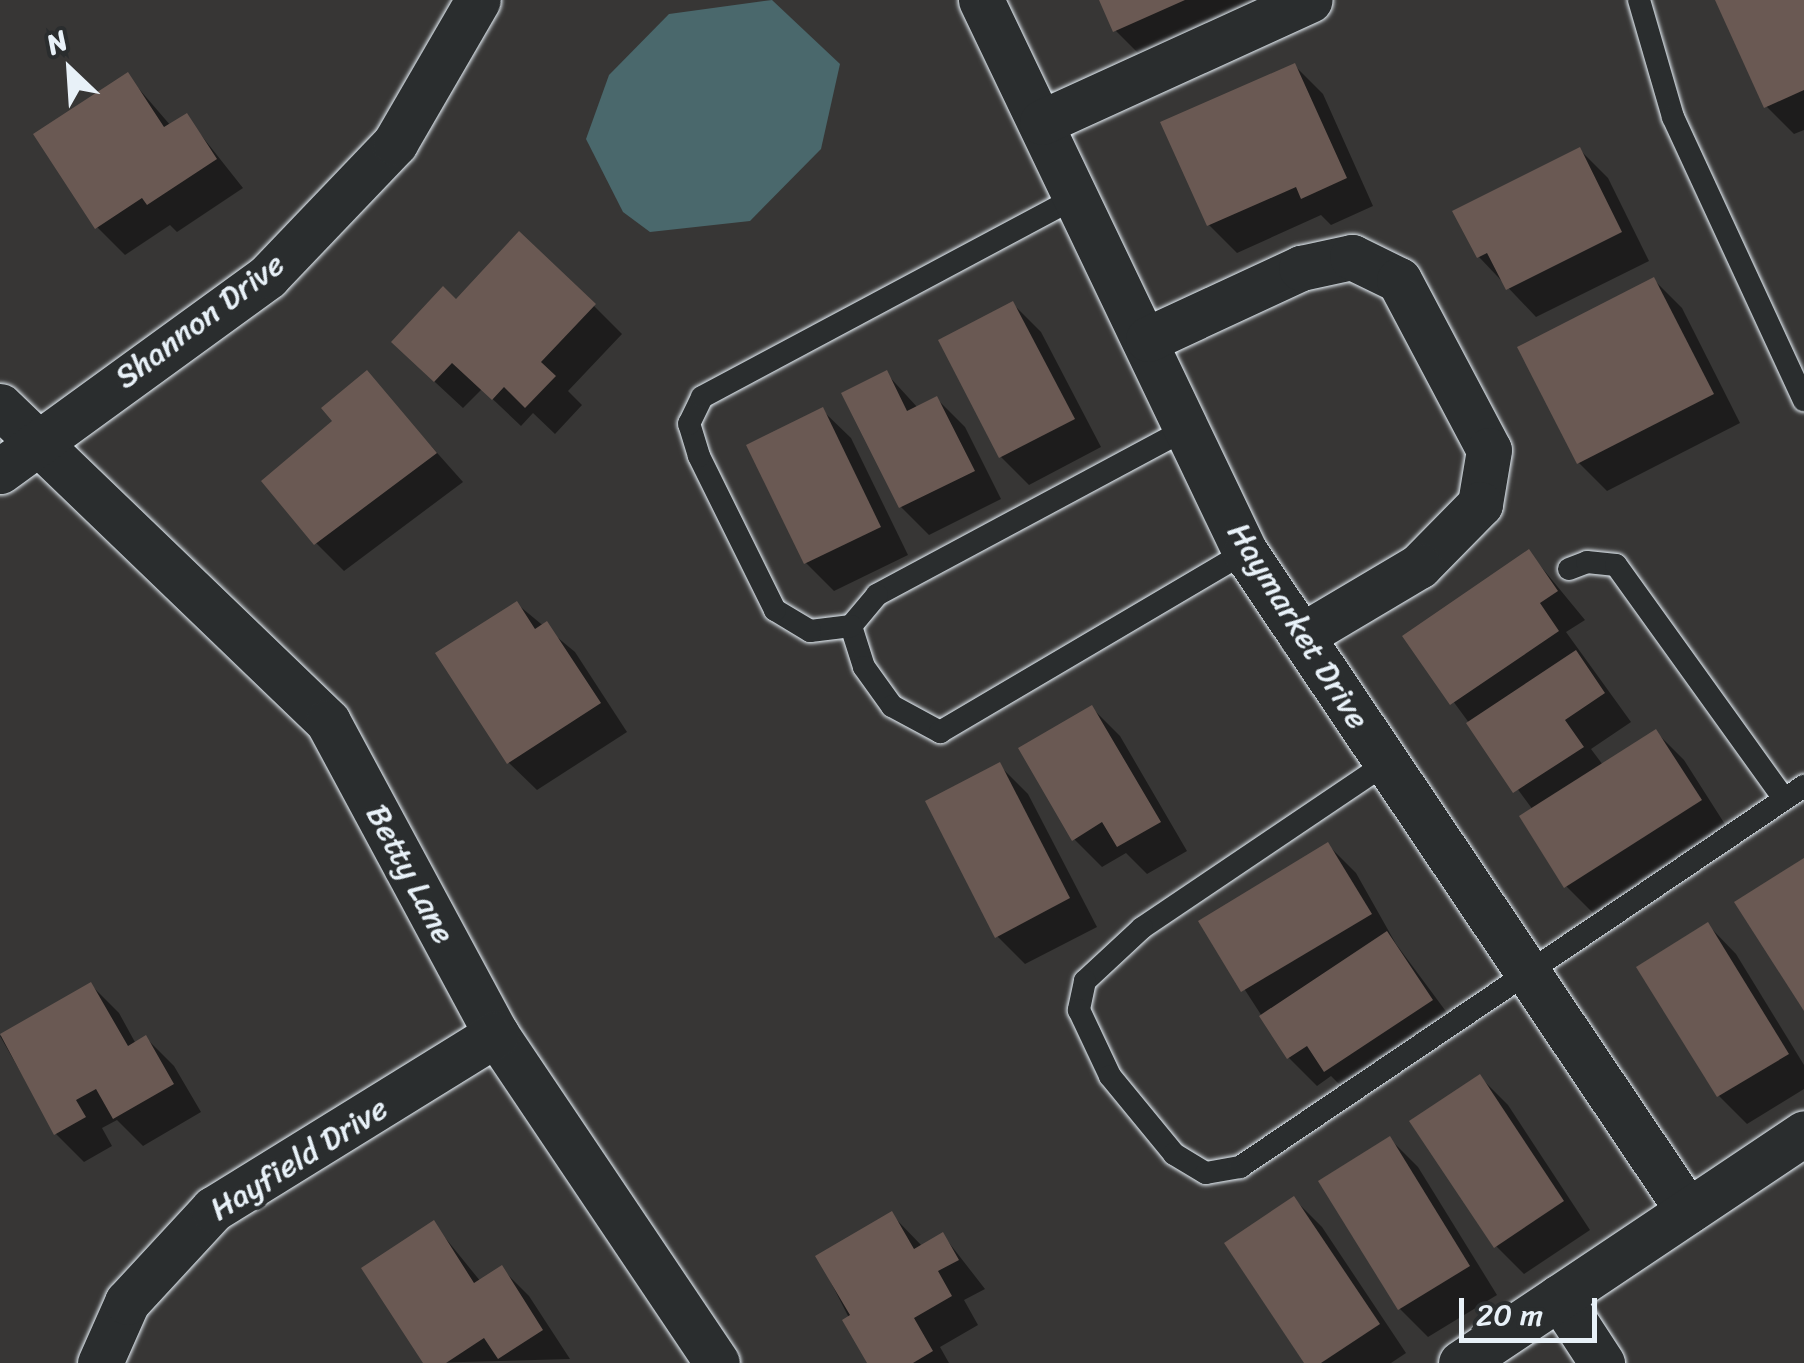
<!DOCTYPE html>
<html>
<head>
<meta charset="utf-8">
<style>
	body { margin:0 }
	#map { position:relative; width:1804px; height:1363px; overflow:hidden; background:#373635; font-family:Sriracha,sans-serif }
	div>[style] { position:absolute }
	.water>* { inset:0; background:#4a686c }
	.shadow>* { inset:0; background:#0007 }
	.building>* { inset:0; background:#6a5953 }
	.roads { filter:drop-shadow(0 0 2px #e8f1f8) drop-shadow(0 0 2px #e8f1f8) }
	.service>* { height:22px; margin:-11px; padding:0 11px; transform-origin:11px; border-radius:11px; background:#2a2d2e }
	.minor>* { height:45px; margin:-22.5px; padding:0 22.5px; transform-origin:22.5px; border-radius:22.5px; background:#2a2d2e }
	span { translate:-50% -50%; white-space:nowrap; text-align:center; line-height:1.15; -webkit-text-stroke:8px #2a2d2e; paint-order:stroke }
	.street-label { font-size:32px; color:#e8f1f8 }
	.north { position:absolute; left:20px; top:20px; width:100px; height:100px; -webkit-text-stroke:8px #2a2d2e; paint-order:stroke; rotate:335deg; font-size:28px; font-weight:700; line-height:40px; text-align:center; color:#e8f1f8 }
	.north::after { content:''; display:block; margin:auto; width:35px; height:45px; background:#e8f1f8; clip-path:polygon(50% 0,100% 100%,50% 72%,0 100%) }
	.scale { position:absolute; left:1459px; top:1298px; width:138px; height:45px; box-sizing:border-box; border:5px solid #e8f1f8; border-top:0; padding-left:12px; font-size:30px; line-height:35px; white-space:nowrap; color:#e8f1f8; -webkit-text-stroke:8px #2a2d2e; paint-order:stroke }
</style>
</head>
<body>
<div id="map">
	<div class="water">
		<i style="clip-path:polygon(772px 0,840px 64px,821px 149px,750px 221px,650px 232px,623px 212px,586px 139px,609px 75px,669px 14px)"></i>
	</div>
	<div class="shadow">
		<i style="clip-path:polygon(1102px 0,1252px 0,1256px 8px,1143px 58px,1115px 30px)"></i>
		<i style="clip-path:polygon(1718px 0,1804px 0,1804px 130px,1794px 134px,1766px 106px)"></i>
		<i style="clip-path:polygon(1295px 66px,1323px 94px,1373px 206px,1331px 225px,1321px 215px,1237px 253px,1209px 225px)"></i>
		<i style="clip-path:polygon(127px 75px,171px 126px,186px 116px,243px 188px,177px 232px,170px 225px,125px 255px,97px 227px)"></i>
		<i style="clip-path:polygon(1580px 150px,1608px 178px,1649px 261px,1536px 317px,1479px 257px)"></i>
		<i style="clip-path:polygon(1654px 280px,1682px 308px,1740px 423px,1607px 491px,1579px 463px)"></i>
		<i style="clip-path:polygon(456px 302px,594px 306px,622px 334px,568px 391px,582px 405px,555px 434px,533px 413px,521px 426px,482px 389px,463px 408px,422px 370px)"></i>
		<i style="clip-path:polygon(1013px 304px,1041px 332px,1101px 447px,1029px 485px,1001px 457px)"></i>
		<i style="clip-path:polygon(366px 373px,463px 482px,344px 571px,316px 543px,335px 422px)"></i>
		<i style="clip-path:polygon(886px 373px,918px 408px,937px 399px,965px 427px,1001px 499px,929px 535px,901px 507px)"></i>
		<i style="clip-path:polygon(822px 410px,851px 438px,908px 555px,834px 591px,806px 563px)"></i>
		<i style="clip-path:polygon(1529px 552px,1585px 620px,1566px 632px,1631px 722px,1591px 749px,1603px 765px,1656px 732px,1684px 760px,1728px 829px,1594px 914px,1566px 886px,1533px 810px,1406px 637px)"></i>
		<i style="clip-path:polygon(517px 604px,575px 652px,627px 732px,537px 790px,508px 762px)"></i>
		<i style="clip-path:polygon(1092px 708px,1120px 736px,1187px 851px,1147px 874px,1126px 853px,1102px 867px,1074px 839px)"></i>
		<i style="clip-path:polygon(1000px 766px,1028px 794px,1097px 927px,1025px 964px,997px 936px)"></i>
		<i style="clip-path:polygon(1328px 845px,1356px 873px,1396px 944px,1459px 1029px,1354px 1099px,1331px 1076px,1317px 1086px,1289px 1058px,1201px 922px)"></i>
		<i style="clip-path:polygon(1708px 925px,1736px 954px,1804px 1065px,1804px 1089px,1747px 1124px,1719px 1096px)"></i>
		<i style="clip-path:polygon(91px 985px,119px 1013px,136px 1044px,146px 1038px,174px 1066px,201px 1112px,143px 1146px,117px 1120px,102px 1128px,112px 1146px,84px 1162px,56px 1134px,0 1036px)"></i>
		<i style="clip-path:polygon(1480px 1077px,1508px 1105px,1590px 1230px,1524px 1274px,1496px 1246px)"></i>
		<i style="clip-path:polygon(1390px 1139px,1418px 1167px,1497px 1295px,1428px 1337px,1400px 1309px,1321px 1182px)"></i>
		<i style="clip-path:polygon(1294px 1199px,1322px 1227px,1406px 1353px,1391px 1363px,1307px 1363px)"></i>
		<i style="clip-path:polygon(892px 1215px,923px 1247px,943px 1235px,985px 1289px,964px 1300px,978px 1325px,940px 1347px,949px 1363px,872px 1363px,818px 1257px)"></i>
		<i style="clip-path:polygon(434px 1224px,481px 1282px,501px 1268px,529px 1296px,570px 1359px,426px 1363px)"></i>
	</div>
	<div class="building">
		<i style="clip-path:polygon(1099px 0,1185px 0,1113px 32px)"></i>
		<i style="clip-path:polygon(1715px 0,1804px 0,1804px 90px,1764px 108px)"></i>
		<i style="clip-path:polygon(1295px 63px,1347px 178px,1301px 199px,1296px 187px,1207px 226px,1160px 122px)"></i>
		<i style="clip-path:polygon(128px 72px,164px 127px,187px 113px,217px 159px,147px 205px,142px 198px,95px 229px,33px 134px)"></i>
		<i style="clip-path:polygon(1580px 147px,1622px 232px,1506px 290px,1487px 253px,1477px 258px,1452px 211px)"></i>
		<i style="clip-path:polygon(519px 231px,596px 304px,541px 362px,556px 376px,525px 408px,504px 387px,492px 400px,452px 363px,434px 382px,391px 342px,443px 286px,456px 299px)"></i>
		<i style="clip-path:polygon(1654px 277px,1714px 394px,1577px 464px,1517px 347px)"></i>
		<i style="clip-path:polygon(1013px 301px,1075px 419px,999px 458px,938px 340px)"></i>
		<i style="clip-path:polygon(367px 370px,437px 453px,314px 545px,261px 481px,332px 421px,321px 408px)"></i>
		<i style="clip-path:polygon(887px 370px,907px 411px,937px 396px,975px 471px,899px 508px,841px 393px)"></i>
		<i style="clip-path:polygon(823px 407px,881px 527px,804px 564px,746px 445px)"></i>
		<i style="clip-path:polygon(1529px 549px,1558px 591px,1540px 603px,1559px 631px,1450px 705px,1402px 636px)"></i>
		<i style="clip-path:polygon(517px 601px,535px 629px,547px 621px,601px 703px,507px 764px,435px 653px)"></i>
		<i style="clip-path:polygon(1576px 650px,1605px 693px,1565px 720px,1584px 747px,1513px 793px,1466px 723px)"></i>
		<i style="clip-path:polygon(1092px 705px,1161px 822px,1117px 847px,1102px 822px,1072px 841px,1018px 748px)"></i>
		<i style="clip-path:polygon(1656px 729px,1702px 800px,1564px 888px,1519px 816px)"></i>
		<i style="clip-path:polygon(1000px 762px,1070px 898px,995px 938px,925px 801px)"></i>
		<i style="clip-path:polygon(1328px 842px,1372px 914px,1241px 992px,1198px 921px)"></i>
		<i style="clip-path:polygon(1804px 858px,1804px 1011px,1734px 902px)"></i>
		<i style="clip-path:polygon(1708px 922px,1789px 1054px,1717px 1097px,1636px 967px)"></i>
		<i style="clip-path:polygon(1387px 931px,1433px 1000px,1324px 1072px,1307px 1046px,1287px 1059px,1259px 1016px)"></i>
		<i style="clip-path:polygon(91px 982px,128px 1046px,146px 1035px,174px 1084px,113px 1119px,96px 1089px,76px 1100px,86px 1117px,54px 1135px,0 1034px)"></i>
		<i style="clip-path:polygon(1480px 1074px,1564px 1201px,1494px 1248px,1409px 1121px)"></i>
		<i style="clip-path:polygon(1390px 1136px,1470px 1266px,1398px 1310px,1318px 1181px)"></i>
		<i style="clip-path:polygon(1294px 1196px,1380px 1324px,1321px 1363px,1304px 1363px,1224px 1243px)"></i>
		<i style="clip-path:polygon(892px 1211px,914px 1249px,943px 1232px,959px 1260px,938px 1271px,952px 1296px,914px 1318px,933px 1351px,913px 1363px,867px 1363px,842px 1320px,850px 1315px,815px 1256px)"></i>
		<i style="clip-path:polygon(434px 1220px,474px 1283px,502px 1265px,543px 1330px,498px 1359px,484px 1338px,446px 1363px,423px 1363px,361px 1268px)"></i>
	</div>
	<div class="roads">
		<div class="service">
			<i style="left:1639px;top:0;width:122px;rotate:73.8deg"></i>
			<i style="left:1673px;top:117px;width:312px;rotate:65.2deg"></i>
			<i style="left:1188px;top:428px;width:353px;rotate:151.8deg"></i>
			<i style="left:877px;top:595px;width:40px;rotate:130deg"></i>
			<i style="left:851px;top:626px;width:43px;rotate:72.4deg"></i>
			<i style="left:864px;top:667px;width:48px;rotate:54.3deg"></i>
			<i style="left:892px;top:706px;width:55px;rotate:28.4deg"></i>
			<i style="left:940px;top:732px;width:354px;rotate:-30.5deg"></i>
			<i style="left:1569px;top:569px;width:19px;rotate:-21deg"></i>
			<i style="left:1587px;top:562px;width:29px;rotate:6deg"></i>
			<i style="left:1616px;top:565px;width:288px;rotate:54.3deg"></i>
			<i style="left:851px;top:626px;width:41px;rotate:173deg"></i>
			<i style="left:810px;top:631px;width:41px;rotate:-149deg"></i>
			<i style="left:775px;top:610px;width:172px;rotate:-116.3deg"></i>
			<i style="left:699px;top:456px;width:34px;rotate:-107deg"></i>
			<i style="left:689px;top:424px;width:30px;rotate:-64deg"></i>
			<i style="left:702px;top:397px;width:426px;rotate:-28.1deg"></i>
			<i style="left:1385px;top:764px;width:293px;rotate:146deg"></i>
			<i style="left:1142px;top:928px;width:78px;rotate:137.1deg"></i>
			<i style="left:1085px;top:981px;width:30px;rotate:102deg"></i>
			<i style="left:1079px;top:1010px;width:73px;rotate:64.8deg"></i>
			<i style="left:1110px;top:1076px;width:101px;rotate:50.6deg"></i>
			<i style="left:1174px;top:1154px;width:37px;rotate:31deg"></i>
			<i style="left:1206px;top:1173px;width:35px;rotate:-10deg"></i>
			<i style="left:1240px;top:1167px;width:681px;rotate:-34.04deg"></i>
		</div>
		<div class="minor">
			<i style="left:981px;top:0;width:612px;rotate:64.44deg"></i>
			<i style="left:1245px;top:552px;width:794px;rotate:56.09deg"></i>
			<i style="left:1042px;top:122px;width:294px;rotate:-24.5deg"></i>
			<i style="left:1148px;top:339px;width:169px;rotate:-24.9deg"></i>
			<i style="left:1301px;top:268px;width:52px;rotate:-12.2deg"></i>
			<i style="left:1352px;top:257px;width:52px;rotate:26.1deg"></i>
			<i style="left:1399px;top:280px;width:192px;rotate:62.1deg"></i>
			<i style="left:1489px;top:450px;width:55px;rotate:99.5deg"></i>
			<i style="left:1480px;top:504px;width:87px;rotate:134.5deg"></i>
			<i style="left:1419px;top:566px;width:137px;rotate:149.3deg"></i>
			<i style="left:0;top:406px;width:455px;rotate:43.9deg"></i>
			<i style="left:328px;top:722px;width:354px;rotate:61.7deg"></i>
			<i style="left:496px;top:1034px;width:396px;rotate:56.1deg"></i>
			<i style="left:0;top:471px;width:331px;rotate:-36deg"></i>
			<i style="left:268px;top:276px;width:184px;rotate:-46.3deg"></i>
			<i style="left:395px;top:143px;width:165px;rotate:-59.9deg"></i>
			<i style="left:1559px;top:1297px;width:79px;rotate:56.9deg"></i>
			<i style="left:100px;top:1363px;width:67px;rotate:-66.1deg"></i>
			<i style="left:127px;top:1302px;width:127px;rotate:-47.2deg"></i>
			<i style="left:213px;top:1209px;width:333px;rotate:-31.7deg"></i>
			<i style="left:1461px;top:1363px;width:413px;rotate:-33.8deg"></i>
		</div>
	</div>
	<div class="street-label">
		<span style="left:200px;top:321px;rotate:-37deg">Shannon Drive</span>
		<span style="left:1298px;top:626px;rotate:58deg">Haymarket Drive</span>
		<span style="left:410px;top:874px;rotate:62deg">Betty Lane</span>
		<span style="left:299px;top:1159px;rotate:-32deg">Hayfield Drive</span>
	</div>
	<div class="north">N</div>
	<div class="scale">20 m</div>
</div>
</body>
</html>
